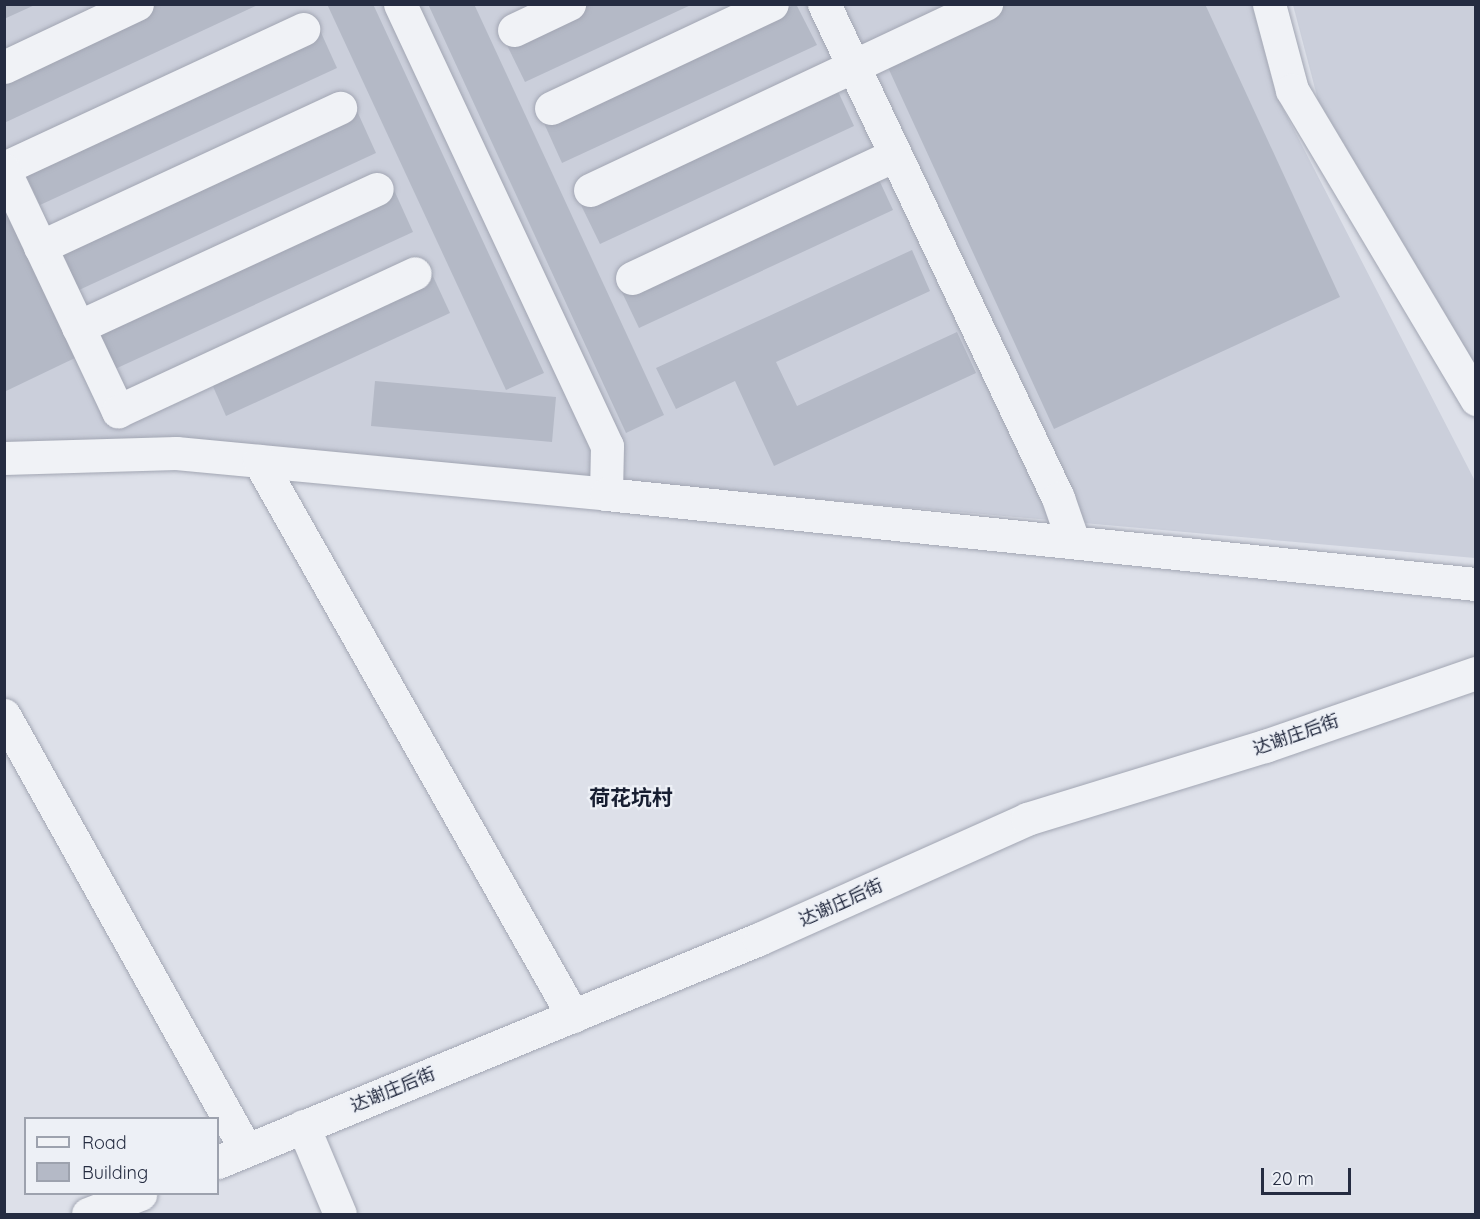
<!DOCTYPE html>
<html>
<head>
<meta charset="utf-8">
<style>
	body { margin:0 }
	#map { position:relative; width:1480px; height:1219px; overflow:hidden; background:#dde0e9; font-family:Quicksand,"Noto Sans SC",sans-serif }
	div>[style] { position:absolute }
	.built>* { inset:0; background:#cbcfdb }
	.building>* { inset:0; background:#b4b9c6 }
	.roads { filter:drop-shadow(0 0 2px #a2a6b3) drop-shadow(0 0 2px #a2a6b3) }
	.minor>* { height:33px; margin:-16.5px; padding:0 16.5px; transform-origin:16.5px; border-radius:16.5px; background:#f0f2f6 }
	span { translate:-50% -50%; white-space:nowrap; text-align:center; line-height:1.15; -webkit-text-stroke:4.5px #edf0f6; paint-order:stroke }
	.street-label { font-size:18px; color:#252c41 }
	.quarter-label { font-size:21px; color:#171e31; font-weight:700 }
	.frame { position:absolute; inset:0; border:6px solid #252c41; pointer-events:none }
	.legend { position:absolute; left:24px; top:1117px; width:195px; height:78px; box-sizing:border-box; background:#edf0f6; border:2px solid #9da2ae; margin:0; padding:8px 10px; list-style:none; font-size:18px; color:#252c41 }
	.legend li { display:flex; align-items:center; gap:12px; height:30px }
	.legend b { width:30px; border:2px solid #9da2ae }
	.scale { position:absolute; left:1261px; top:1168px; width:90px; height:27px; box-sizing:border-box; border:3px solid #252c41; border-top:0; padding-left:8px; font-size:18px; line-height:21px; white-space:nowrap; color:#252c41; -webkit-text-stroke:4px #edf0f6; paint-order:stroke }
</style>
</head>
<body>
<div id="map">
	<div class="built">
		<i style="clip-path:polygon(5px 5px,1252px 5px,1276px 95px,1475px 481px,1475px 558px,311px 454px,5px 447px)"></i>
		<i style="clip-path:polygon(1293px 5px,1475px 5px,1475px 364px,1318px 100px)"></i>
	</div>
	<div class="building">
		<i style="clip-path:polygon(4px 4px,37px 4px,4px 19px)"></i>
		<i style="clip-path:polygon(152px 4px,260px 4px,4px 123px,4px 73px)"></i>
		<i style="clip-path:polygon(327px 4px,373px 4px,544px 373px,506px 390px)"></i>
		<i style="clip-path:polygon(428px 4px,474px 4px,664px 415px,626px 433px)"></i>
		<i style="clip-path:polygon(585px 4px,693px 4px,525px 82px,505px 41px)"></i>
		<i style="clip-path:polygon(796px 4px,817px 45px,562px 163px,543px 121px)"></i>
		<i style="clip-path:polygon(1008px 4px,1205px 4px,1340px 297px,1054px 429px,885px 61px)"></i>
		<i style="clip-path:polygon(318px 26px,337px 68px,40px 205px,20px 163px)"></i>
		<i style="clip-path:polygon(835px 85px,854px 126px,600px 244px,580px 203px)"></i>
		<i style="clip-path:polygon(357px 111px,376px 153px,79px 290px,60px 248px)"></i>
		<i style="clip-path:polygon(874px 169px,893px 210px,639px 328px,619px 286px)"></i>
		<i style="clip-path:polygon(394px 190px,413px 232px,115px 369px,97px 328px)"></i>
		<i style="clip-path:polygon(4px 207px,77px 357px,4px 392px)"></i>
		<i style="clip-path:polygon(912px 250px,930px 291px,776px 362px,797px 406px,957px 332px,976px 373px,774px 466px,735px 381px,676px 409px,656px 368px)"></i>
		<i style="clip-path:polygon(431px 272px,450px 313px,226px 416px,208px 375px)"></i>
		<i style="clip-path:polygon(375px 381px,556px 397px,552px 442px,371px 426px)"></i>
	</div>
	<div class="roads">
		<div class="minor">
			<i style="left:400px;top:4px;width:488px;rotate:64.9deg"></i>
			<i style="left:607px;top:446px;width:48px;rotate:91.2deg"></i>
			<i style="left:824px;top:4px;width:547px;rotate:64.65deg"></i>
			<i style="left:1058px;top:498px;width:46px;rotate:70.8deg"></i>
			<i style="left:1269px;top:4px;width:89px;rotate:75deg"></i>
			<i style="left:1292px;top:90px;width:360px;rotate:59.2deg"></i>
			<i style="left:514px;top:30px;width:61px;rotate:-25.3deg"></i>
			<i style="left:4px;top:67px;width:147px;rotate:-25.3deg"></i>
			<i style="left:551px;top:108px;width:244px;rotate:-25.2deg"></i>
			<i style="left:4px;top:168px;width:330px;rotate:-24.9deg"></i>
			<i style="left:4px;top:170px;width:267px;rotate:64.7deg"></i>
			<i style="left:118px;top:411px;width:327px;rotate:-24.9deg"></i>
			<i style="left:590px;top:190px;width:438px;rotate:-25.2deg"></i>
			<i style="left:40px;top:247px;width:331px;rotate:-24.9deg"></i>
			<i style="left:632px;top:278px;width:290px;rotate:-25.1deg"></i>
			<i style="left:78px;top:327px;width:329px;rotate:-24.8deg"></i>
			<i style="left:4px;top:458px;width:172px;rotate:-1.7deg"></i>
			<i style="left:176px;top:453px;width:432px;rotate:5.4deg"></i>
			<i style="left:606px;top:494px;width:875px;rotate:5.91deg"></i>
			<i style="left:259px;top:461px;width:638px;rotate:60.5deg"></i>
			<i style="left:4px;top:715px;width:498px;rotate:60.9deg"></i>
			<i style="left:303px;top:1126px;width:95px;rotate:67.2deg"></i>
			<i style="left:218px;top:1162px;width:585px;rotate:-22.4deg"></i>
			<i style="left:759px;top:939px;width:294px;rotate:-24.1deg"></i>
			<i style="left:1027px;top:819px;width:249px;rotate:-17.1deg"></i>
			<i style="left:1265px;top:746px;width:223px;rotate:-19.1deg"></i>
			<i style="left:88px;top:1214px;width:56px;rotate:-21deg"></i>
		</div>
	</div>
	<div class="street-label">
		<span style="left:1296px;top:735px;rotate:-19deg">达谢庄后街</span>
		<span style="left:841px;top:903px;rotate:-24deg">达谢庄后街</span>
		<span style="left:393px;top:1090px;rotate:-22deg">达谢庄后街</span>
	</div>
	<div class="quarter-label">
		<span style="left:631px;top:797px">荷花坑村</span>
	</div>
	<div class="frame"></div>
	<ul class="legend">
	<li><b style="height:8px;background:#f0f2f6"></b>Road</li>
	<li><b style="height:16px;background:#b4b9c6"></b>Building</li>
	</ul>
	<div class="scale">20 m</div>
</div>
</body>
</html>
